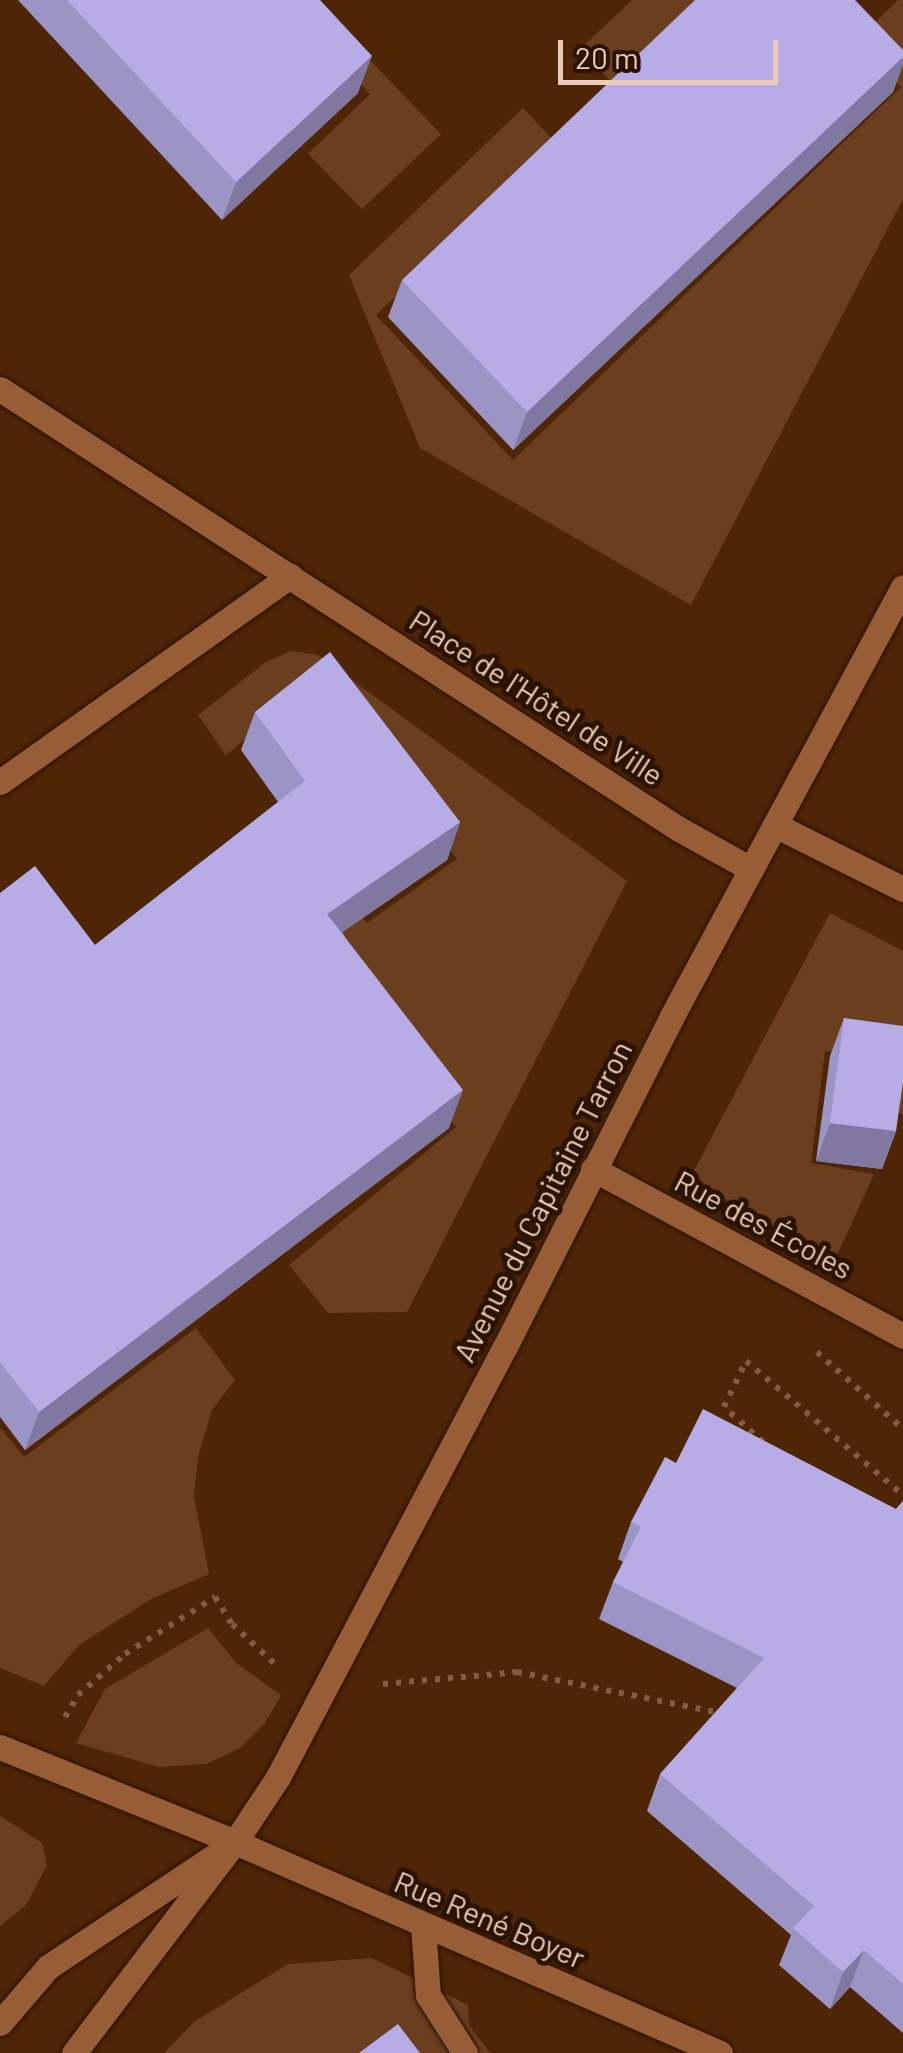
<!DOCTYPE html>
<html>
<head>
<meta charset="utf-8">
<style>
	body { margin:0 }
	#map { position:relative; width:903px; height:2053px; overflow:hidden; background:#4e2506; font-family:Barlow,sans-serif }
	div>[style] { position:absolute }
	.green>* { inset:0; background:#6b3e20 }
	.path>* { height:6px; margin-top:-3px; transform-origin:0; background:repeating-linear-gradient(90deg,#835d42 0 5px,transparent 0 13px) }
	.roads { filter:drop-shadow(0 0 2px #2c1100) drop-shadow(0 0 2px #2c1100) }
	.minor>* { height:25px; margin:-12.5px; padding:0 12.5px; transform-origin:12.5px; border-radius:12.5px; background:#965d37 }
	.wall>* { inset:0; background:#9d94c6 }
	.shaded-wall>* { inset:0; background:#8078a1 }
	.building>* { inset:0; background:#b7ace6 }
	span { translate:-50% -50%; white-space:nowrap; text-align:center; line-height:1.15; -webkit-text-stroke:10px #2a1304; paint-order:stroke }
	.street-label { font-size:30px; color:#ebcbb7 }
	.scale { position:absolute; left:558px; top:40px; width:220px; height:45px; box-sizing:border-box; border:5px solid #ebcbb7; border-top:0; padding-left:12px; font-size:30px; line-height:35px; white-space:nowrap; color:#ebcbb7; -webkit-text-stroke:8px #2a1304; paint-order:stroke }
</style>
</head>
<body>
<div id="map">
	<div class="green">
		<i style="clip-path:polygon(280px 0,312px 0,441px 134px,362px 209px,308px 154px,370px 94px)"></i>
		<i style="clip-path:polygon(632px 0,712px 0,617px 88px,580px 49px)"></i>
		<i style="clip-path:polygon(898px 0,903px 0,903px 199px,691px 605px,420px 448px,349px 275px,523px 108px,557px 144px,376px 315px,513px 460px,901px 87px,858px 39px)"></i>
		<i style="clip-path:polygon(291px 651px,318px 655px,627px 881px,407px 1312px,328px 1313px,289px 1265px,456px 1127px,297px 919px,339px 887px,367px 923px,457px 859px,321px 677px,226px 755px,198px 715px,266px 662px)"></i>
		<i style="clip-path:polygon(830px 913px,903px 951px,903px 1114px,896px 1113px,900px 1057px,825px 1051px,811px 1163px,874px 1174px,835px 1260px,689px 1180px)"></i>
		<i style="clip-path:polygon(196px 1328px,235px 1380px,212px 1410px,198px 1457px,194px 1496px,209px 1574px,151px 1599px,79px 1645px,44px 1686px,0 1668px,0 1427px,24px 1457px)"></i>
		<i style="clip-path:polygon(208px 1628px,236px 1663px,281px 1695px,265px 1723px,240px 1748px,206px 1764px,159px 1767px,76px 1743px,105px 1689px)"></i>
		<i style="clip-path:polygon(0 1816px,42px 1843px,47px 1865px,26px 1905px,0 1926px)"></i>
		<i style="clip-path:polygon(372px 1958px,468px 2005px,469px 2025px,490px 2053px,164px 2053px,194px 2022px,288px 1964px)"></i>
	</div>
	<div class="path">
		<i style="left:817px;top:1352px;width:115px;rotate:41.8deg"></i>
		<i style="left:763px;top:1442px;width:52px;rotate:-138.1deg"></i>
		<i style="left:724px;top:1407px;width:51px;rotate:-64.4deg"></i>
		<i style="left:746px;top:1361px;width:206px;rotate:40.5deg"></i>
		<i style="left:383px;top:1684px;width:135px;rotate:-5.1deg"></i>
		<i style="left:517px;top:1672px;width:208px;rotate:11.4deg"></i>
		<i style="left:65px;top:1717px;width:26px;rotate:-59deg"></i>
		<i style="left:78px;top:1695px;width:62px;rotate:-41.1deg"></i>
		<i style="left:125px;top:1654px;width:107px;rotate:-32.3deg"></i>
		<i style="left:215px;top:1597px;width:32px;rotate:58deg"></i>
		<i style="left:232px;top:1624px;width:62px;rotate:43deg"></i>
	</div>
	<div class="roads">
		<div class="minor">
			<i style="left:0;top:389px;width:809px;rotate:32.94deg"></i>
			<i style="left:679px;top:829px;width:82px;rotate:29.1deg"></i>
			<i style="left:0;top:782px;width:356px;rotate:-35.4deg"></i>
			<i style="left:775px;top:825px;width:143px;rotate:26.6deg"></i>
			<i style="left:593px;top:1169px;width:352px;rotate:28.3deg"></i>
			<i style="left:0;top:1747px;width:253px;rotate:22deg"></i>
			<i style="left:235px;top:1842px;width:529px;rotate:23.51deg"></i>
			<i style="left:423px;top:1926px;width:69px;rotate:85.9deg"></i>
			<i style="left:428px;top:1995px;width:69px;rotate:57.5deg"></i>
			<i style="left:0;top:2023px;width:74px;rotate:-49.4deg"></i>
			<i style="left:48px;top:1967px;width:206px;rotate:-33.7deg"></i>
			<i style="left:74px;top:2053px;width:265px;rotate:-52.7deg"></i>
			<i style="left:235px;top:1842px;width:78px;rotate:-56.5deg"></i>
			<i style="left:278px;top:1777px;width:486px;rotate:-62.2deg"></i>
			<i style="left:505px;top:1347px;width:371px;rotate:-63.2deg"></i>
			<i style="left:672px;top:1016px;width:487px;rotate:-61.7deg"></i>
		</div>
	</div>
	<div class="wall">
		<i style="clip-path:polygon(18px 0,320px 0,358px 93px,222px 220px)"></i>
		<i style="clip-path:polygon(903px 50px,903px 64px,893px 92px,513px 450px,388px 317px,402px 280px)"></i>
		<i style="clip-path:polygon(255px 712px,460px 822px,447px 860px,342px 932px,449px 1128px,25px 1450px,0 1417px,0 893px,95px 945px,278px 802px,241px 750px)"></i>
		<i style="clip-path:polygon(844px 1018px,896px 1131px,882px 1169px,816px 1161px,830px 1056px)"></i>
		<i style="clip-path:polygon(676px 1463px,896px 1509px,903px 1501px,903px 2033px,850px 1987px,830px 2009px,779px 1965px,791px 1935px,647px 1811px,660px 1774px,737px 1688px,599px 1619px,613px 1582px,623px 1562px,618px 1559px,631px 1522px)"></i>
	</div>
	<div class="shaded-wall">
		<i style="clip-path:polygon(372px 56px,358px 93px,222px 220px,236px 182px)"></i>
		<i style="clip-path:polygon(903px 57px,903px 64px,893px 92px,513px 450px,527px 412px)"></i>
		<i style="clip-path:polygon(460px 822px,447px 860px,314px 952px,327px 914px)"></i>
		<i style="clip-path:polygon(463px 1090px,449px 1128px,25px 1450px,39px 1412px)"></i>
		<i style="clip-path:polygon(830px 1123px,896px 1131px,882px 1169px,816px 1161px)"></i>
		<i style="clip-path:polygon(864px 1950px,850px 1987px,830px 2009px,843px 1972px)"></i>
	</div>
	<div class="building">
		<i style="clip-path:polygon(67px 0,320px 0,372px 56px,236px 182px)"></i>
		<i style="clip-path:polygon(695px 0,855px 0,903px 50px,903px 57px,527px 412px,402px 280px)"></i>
		<i style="clip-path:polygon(330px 652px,460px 822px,327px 914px,463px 1090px,39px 1412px,0 1362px,0 893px,35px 866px,95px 945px,305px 781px,255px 712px)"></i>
		<i style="clip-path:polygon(844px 1018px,903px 1026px,903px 1082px,896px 1131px,830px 1123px)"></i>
		<i style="clip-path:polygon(703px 1409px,896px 1509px,903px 1501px,903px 1984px,864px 1950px,843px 1972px,793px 1928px,814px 1906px,660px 1774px,764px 1658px,613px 1582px,641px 1527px,631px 1522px,665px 1457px,676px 1463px)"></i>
		<i style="clip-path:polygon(398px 2024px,420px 2053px,359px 2053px)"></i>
	</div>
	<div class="street-label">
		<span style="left:537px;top:697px;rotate:33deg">Place de l'Hôtel de Ville</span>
		<span style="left:542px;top:1201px;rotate:-63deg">Avenue du Capitaine Tarron</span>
		<span style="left:764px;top:1224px;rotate:28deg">Rue des Écoles</span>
		<span style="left:490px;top:1919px;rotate:23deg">Rue René Boyer</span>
	</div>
	<div class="scale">20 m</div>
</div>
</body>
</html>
